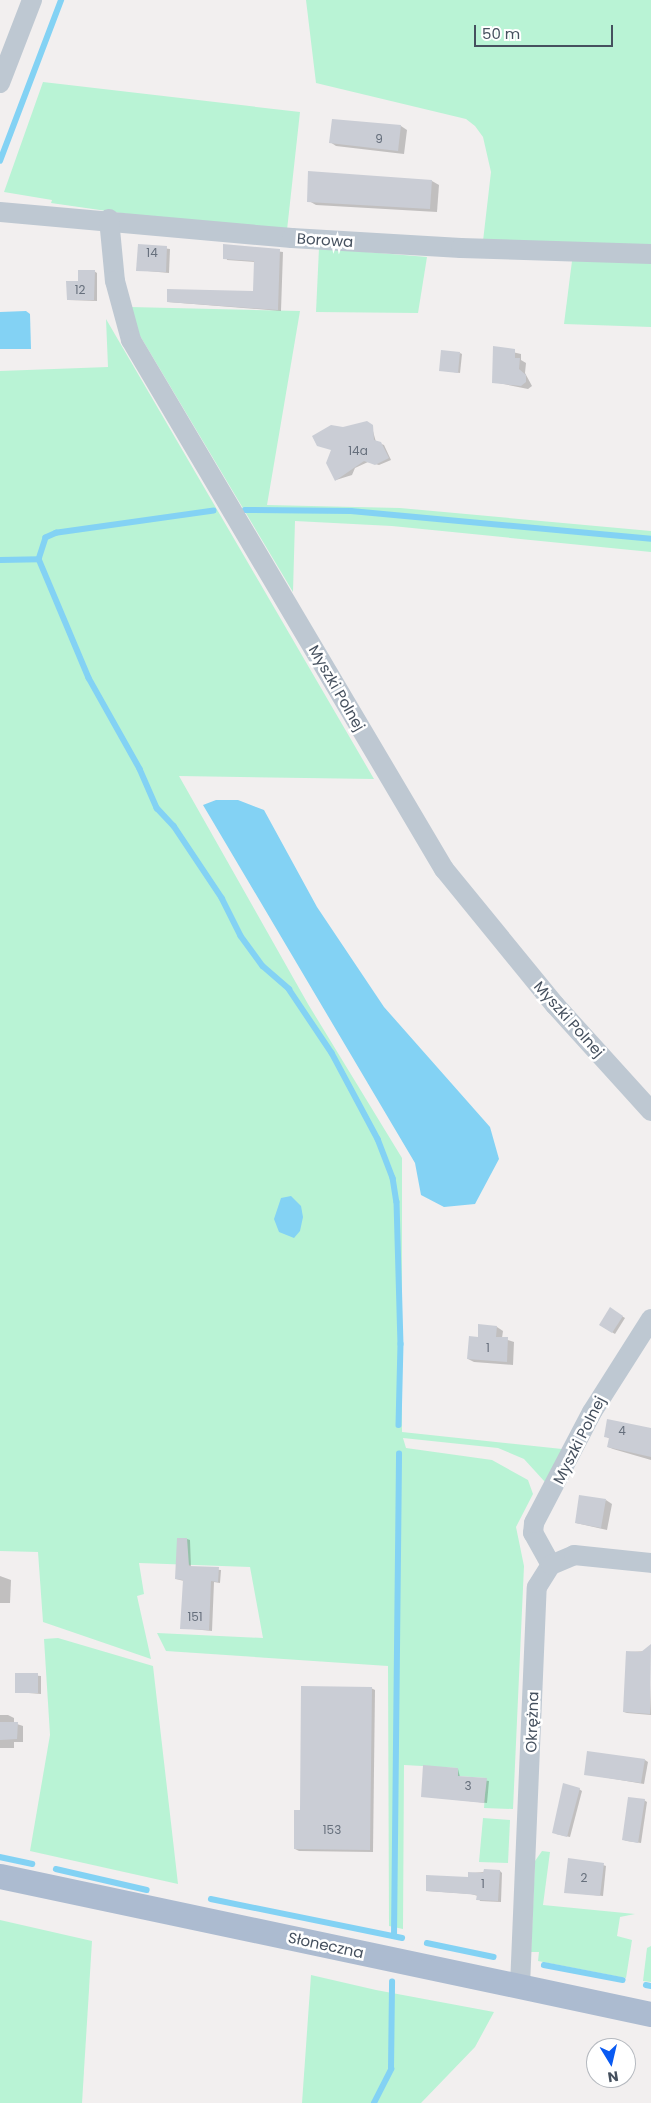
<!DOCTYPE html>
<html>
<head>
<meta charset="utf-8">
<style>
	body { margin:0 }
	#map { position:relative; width:651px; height:2103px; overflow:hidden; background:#f2efef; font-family:Poppins,sans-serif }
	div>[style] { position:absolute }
	.green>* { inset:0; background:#b9f3d5 }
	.water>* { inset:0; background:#83d2f4 }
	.shadow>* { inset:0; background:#0003 }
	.stream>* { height:5.5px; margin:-2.75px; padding:0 2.75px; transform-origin:2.75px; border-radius:2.75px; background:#83d2f4 }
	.building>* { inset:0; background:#cacdd5 }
	.minor>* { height:20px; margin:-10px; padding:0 10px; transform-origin:10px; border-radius:10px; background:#bec8d2 }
	.major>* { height:25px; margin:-12.5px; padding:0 12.5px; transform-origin:12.5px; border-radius:12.5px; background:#acbbd0 }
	span { translate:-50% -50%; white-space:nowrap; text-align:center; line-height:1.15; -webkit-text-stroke:5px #fff; paint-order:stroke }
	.number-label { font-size:12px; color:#666f7c }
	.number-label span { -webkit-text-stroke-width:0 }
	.street-label { font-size:15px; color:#45505e }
	.north { position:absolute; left:586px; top:2038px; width:50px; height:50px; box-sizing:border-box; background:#fff; border:1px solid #b5b9bf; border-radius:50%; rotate:171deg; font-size:14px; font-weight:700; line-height:20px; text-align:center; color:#45505e }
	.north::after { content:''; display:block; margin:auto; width:18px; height:22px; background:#095af2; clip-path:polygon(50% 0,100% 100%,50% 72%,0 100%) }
	.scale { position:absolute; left:474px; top:25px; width:139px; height:22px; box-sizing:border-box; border:2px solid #45505e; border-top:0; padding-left:6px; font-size:15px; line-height:18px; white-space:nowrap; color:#45505e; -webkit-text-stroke:4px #fff; paint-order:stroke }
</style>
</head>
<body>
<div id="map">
	<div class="green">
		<i style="clip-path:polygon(306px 0,651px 0,651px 246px,483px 241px,491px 172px,483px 137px,475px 126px,466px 119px,316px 83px)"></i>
		<i style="clip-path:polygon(43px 82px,300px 112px,287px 230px,184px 222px,51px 203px,52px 200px,4px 192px)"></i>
		<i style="clip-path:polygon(319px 248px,427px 257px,418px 313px,316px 312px)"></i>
		<i style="clip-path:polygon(573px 253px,651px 259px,651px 327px,564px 324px)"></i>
		<i style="clip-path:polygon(130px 307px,300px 311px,267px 505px,400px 508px,651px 531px,651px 552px,392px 526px,295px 521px,293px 592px,133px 324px)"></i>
		<i style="clip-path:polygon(106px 319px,374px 779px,179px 776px,308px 1004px,402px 1158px,402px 1432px,562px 1449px,545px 1482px,524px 1459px,498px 1448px,403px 1438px,406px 1448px,492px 1460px,528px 1480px,533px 1494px,516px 1527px,524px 1566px,513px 1809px,484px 1808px,486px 1778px,458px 1776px,458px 1768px,404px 1765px,403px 1929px,389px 1926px,388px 1666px,166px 1651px,157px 1633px,263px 1638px,250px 1567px,139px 1563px,144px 1594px,137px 1596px,151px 1659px,43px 1622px,38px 1552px,0 1551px,0 371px,108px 367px)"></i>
		<i style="clip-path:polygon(58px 1638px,153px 1666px,178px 1884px,30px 1851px,50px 1735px,44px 1639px)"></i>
		<i style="clip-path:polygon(483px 1818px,510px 1820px,508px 1863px,479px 1862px)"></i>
		<i style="clip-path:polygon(542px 1851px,550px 1852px,543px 1905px,635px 1914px,620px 1917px,617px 1936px,632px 1940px,626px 1978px,538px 1961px,539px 1952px,531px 1952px,535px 1861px)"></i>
		<i style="clip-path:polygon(0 1920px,92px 1941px,82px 2103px,0 2103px)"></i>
		<i style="clip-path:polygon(651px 1946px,651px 1982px,643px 1981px,647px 1948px)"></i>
		<i style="clip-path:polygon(311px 1975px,376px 1990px,494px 2012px,475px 2047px,421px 2103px,302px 2103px)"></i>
	</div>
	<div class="water">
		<i style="clip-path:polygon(26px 311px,30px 314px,31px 349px,0 349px,0 312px)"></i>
		<i style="clip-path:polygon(216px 800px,238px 800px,264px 810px,317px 907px,384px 1007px,490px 1127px,499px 1159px,475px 1204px,444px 1207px,421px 1195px,415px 1163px,203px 805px)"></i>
		<i style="clip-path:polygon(291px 1196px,301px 1206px,303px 1217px,300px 1231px,294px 1238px,279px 1232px,274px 1219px,281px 1198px)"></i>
	</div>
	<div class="shadow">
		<i style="clip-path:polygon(401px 126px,407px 130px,404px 154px,336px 146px,330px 142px)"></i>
		<i style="clip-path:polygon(432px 181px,439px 185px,437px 212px,316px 205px,309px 201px)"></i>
		<i style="clip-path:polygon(139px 245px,170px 249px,169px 273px,137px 270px)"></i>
		<i style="clip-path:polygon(224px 245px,283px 252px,281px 311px,168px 302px,254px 292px,255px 262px,227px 260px)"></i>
		<i style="clip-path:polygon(94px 271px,97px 273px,97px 301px,68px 300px,79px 282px)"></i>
		<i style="clip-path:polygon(494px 348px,521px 354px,521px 360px,526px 363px,525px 373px,532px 386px,528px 389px,494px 382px)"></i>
		<i style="clip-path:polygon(460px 353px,462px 354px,460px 373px,440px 370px)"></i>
		<i style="clip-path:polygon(371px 424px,376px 442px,384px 445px,391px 460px,379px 465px,368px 462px,355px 468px,352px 475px,336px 480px,343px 428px)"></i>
		<i style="clip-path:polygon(610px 1309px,625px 1318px,615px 1334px,600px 1325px)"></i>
		<i style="clip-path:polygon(497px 1327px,503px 1331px,502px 1338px,514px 1342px,513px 1365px,474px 1362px,468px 1359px,479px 1338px)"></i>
		<i style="clip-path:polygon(651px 1430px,651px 1460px,613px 1449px,608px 1447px,610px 1439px,605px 1436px)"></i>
		<i style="clip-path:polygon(606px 1500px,612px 1504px,607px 1530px,576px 1523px)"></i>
		<i style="clip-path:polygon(187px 1539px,190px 1540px,191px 1568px,221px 1570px,220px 1583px,214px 1582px,212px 1631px,182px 1628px,184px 1581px,176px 1579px)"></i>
		<i style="clip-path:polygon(0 1576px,11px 1580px,10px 1603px,0 1603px)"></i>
		<i style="clip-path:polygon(649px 1651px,651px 1715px,627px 1713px,624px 1712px,627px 1652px)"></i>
		<i style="clip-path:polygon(17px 1674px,41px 1676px,41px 1694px,16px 1692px)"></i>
		<i style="clip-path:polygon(371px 1688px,375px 1690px,373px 1852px,299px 1851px,295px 1849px,301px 1811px)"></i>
		<i style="clip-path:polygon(0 1715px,8px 1715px,14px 1718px,14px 1723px,23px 1726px,23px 1742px,14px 1742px,14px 1748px,0 1748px)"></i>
		<i style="clip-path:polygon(645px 1760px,648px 1762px,644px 1784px,585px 1774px)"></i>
		<i style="clip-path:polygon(458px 1769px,460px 1777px,489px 1781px,487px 1803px,422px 1796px)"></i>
		<i style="clip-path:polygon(579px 1789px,582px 1791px,570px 1837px,556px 1834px)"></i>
		<i style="clip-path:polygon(644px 1800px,647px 1802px,641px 1843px,627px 1841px,624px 1840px)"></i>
		<i style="clip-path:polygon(603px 1865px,606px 1866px,603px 1896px,565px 1892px)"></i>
		<i style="clip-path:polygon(500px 1871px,502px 1873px,501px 1902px,480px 1901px,478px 1896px,471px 1894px,427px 1891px,469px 1879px,470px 1873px)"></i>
	</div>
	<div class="stream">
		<i style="left:0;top:161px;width:172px;rotate:-69.2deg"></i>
		<i style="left:245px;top:510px;width:106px;rotate:0.5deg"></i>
		<i style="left:351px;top:511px;width:301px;rotate:5.3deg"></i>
		<i style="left:214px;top:511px;width:159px;rotate:172deg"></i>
		<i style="left:57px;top:533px;width:12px;rotate:156deg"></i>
		<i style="left:46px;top:538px;width:22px;rotate:108deg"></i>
		<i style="left:39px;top:559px;width:129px;rotate:67.2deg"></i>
		<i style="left:89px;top:678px;width:104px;rotate:60.7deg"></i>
		<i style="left:140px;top:769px;width:43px;rotate:66.4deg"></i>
		<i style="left:157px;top:808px;width:25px;rotate:47deg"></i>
		<i style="left:174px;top:826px;width:87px;rotate:56.3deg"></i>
		<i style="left:222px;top:898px;width:42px;rotate:63.4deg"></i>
		<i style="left:241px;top:936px;width:37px;rotate:54deg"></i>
		<i style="left:263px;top:966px;width:35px;rotate:41deg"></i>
		<i style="left:289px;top:989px;width:77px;rotate:56.1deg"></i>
		<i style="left:332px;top:1053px;width:98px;rotate:61.9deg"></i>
		<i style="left:378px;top:1139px;width:42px;rotate:69deg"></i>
		<i style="left:393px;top:1178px;width:24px;rotate:81deg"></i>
		<i style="left:397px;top:1202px;width:142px;rotate:88.4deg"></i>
		<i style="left:401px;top:1344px;width:81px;rotate:91.4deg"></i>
		<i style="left:0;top:560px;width:39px;rotate:-1deg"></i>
		<i style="left:0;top:1857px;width:33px;rotate:12deg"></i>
		<i style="left:56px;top:1869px;width:93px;rotate:13deg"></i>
		<i style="left:211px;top:1899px;width:195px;rotate:11.5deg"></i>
		<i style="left:394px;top:1936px;width:482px;rotate:-89.4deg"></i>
		<i style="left:427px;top:1943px;width:68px;rotate:11.8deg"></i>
		<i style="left:544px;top:1965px;width:80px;rotate:10.8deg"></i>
		<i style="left:646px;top:1985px;width:5px;rotate:11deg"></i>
		<i style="left:374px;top:2103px;width:38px;rotate:-63deg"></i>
		<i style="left:391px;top:2069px;width:87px;rotate:-89.3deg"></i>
	</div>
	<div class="building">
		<i style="clip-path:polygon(332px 119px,401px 125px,398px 151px,329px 143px)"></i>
		<i style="clip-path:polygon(308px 171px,432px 180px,430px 209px,307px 202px)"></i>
		<i style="clip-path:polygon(138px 244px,167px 246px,166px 272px,136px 271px)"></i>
		<i style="clip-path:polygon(223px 244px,280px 249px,278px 310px,167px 302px,167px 289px,253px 291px,254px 261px,223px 259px)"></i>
		<i style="clip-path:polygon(78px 270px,95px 270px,94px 300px,67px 300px,66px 281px,78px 281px)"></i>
		<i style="clip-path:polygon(493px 346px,515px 349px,515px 358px,520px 358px,519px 369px,526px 375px,526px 382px,521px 386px,492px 383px)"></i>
		<i style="clip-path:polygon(441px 350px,460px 352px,458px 373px,439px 371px)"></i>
		<i style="clip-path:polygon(367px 421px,373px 425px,374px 440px,381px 442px,389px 458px,375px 465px,364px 461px,335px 481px,326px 463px,331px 450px,317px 446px,312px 436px,331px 425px,343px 427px)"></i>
		<i style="clip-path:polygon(610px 1307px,623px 1316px,612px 1333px,599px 1325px)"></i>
		<i style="clip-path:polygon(478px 1324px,497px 1326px,496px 1337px,508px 1337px,507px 1362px,467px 1359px,469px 1336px,478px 1337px)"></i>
		<i style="clip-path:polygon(607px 1419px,651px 1428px,651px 1457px,607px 1447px,609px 1438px,604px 1437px)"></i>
		<i style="clip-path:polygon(579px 1495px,606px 1499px,601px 1528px,575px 1523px)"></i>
		<i style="clip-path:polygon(177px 1538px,187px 1538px,189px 1566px,219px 1567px,218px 1582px,211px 1581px,209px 1630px,180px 1629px,183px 1580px,175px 1579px)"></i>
		<i style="clip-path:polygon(651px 1644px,650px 1714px,623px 1712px,626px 1651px,641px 1652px)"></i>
		<i style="clip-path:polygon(15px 1673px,38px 1673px,38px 1693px,15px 1693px)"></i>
		<i style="clip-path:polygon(301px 1686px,372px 1687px,370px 1850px,294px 1849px,294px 1810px,300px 1810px)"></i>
		<i style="clip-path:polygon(0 1722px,18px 1722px,17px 1739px,0 1740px)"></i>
		<i style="clip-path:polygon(587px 1751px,645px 1759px,641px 1783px,584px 1775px)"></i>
		<i style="clip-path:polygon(423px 1765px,458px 1768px,458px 1776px,487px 1778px,484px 1803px,421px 1797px)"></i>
		<i style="clip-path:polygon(563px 1783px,580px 1788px,567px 1837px,552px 1833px)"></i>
		<i style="clip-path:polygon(628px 1797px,645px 1799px,638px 1843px,622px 1840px)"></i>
		<i style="clip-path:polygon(568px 1858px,604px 1863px,600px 1896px,564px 1893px)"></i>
		<i style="clip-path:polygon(484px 1869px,500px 1870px,498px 1901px,476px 1900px,477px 1895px,467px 1894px,426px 1891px,426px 1875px,468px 1877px,468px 1872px,483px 1873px)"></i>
	</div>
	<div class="minor">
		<i style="left:0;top:83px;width:89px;rotate:-68.9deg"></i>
		<i style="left:0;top:212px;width:293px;rotate:5.1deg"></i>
		<i style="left:292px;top:238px;width:169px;rotate:3.4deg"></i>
		<i style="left:461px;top:248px;width:190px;rotate:1.8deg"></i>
		<i style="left:109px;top:219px;width:62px;rotate:84.5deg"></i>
		<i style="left:115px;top:281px;width:61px;rotate:74.8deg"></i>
		<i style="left:131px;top:340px;width:615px;rotate:59.39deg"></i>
		<i style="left:444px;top:869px;width:176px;rotate:50.8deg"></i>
		<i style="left:555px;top:1005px;width:143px;rotate:47.8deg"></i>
		<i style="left:551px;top:1565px;width:37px;rotate:-119deg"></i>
		<i style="left:533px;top:1533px;width:10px;rotate:-84deg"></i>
		<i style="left:534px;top:1523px;width:125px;rotate:-62.4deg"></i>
		<i style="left:592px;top:1412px;width:110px;rotate:-57.6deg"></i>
		<i style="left:520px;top:1986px;width:399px;rotate:-87.6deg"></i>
		<i style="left:537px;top:1587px;width:26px;rotate:-58deg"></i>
		<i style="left:551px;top:1565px;width:25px;rotate:-23deg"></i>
		<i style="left:574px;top:1555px;width:77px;rotate:5.9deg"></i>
	</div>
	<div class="major">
		<i style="left:0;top:1876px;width:665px;rotate:11.97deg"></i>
	</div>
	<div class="number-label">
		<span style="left:379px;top:139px">9</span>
		<span style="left:152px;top:253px">14</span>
		<span style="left:80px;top:290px">12</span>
		<span style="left:358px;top:451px">14a</span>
		<span style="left:488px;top:1348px">1</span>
		<span style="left:622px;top:1431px">4</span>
		<span style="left:195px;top:1617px">151</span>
		<span style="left:468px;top:1786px">3</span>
		<span style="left:332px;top:1830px">153</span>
		<span style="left:584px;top:1878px">2</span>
		<span style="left:483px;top:1884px">1</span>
	</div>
	<div class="street-label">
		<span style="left:325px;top:240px;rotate:4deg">Borowa</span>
		<span style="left:337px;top:688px;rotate:60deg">Myszki Polnej</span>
		<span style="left:569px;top:1019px;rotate:48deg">Myszki Polnej</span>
		<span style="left:579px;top:1440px;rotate:-63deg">Myszki Polnej</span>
		<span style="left:532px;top:1722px;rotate:-88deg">Okrężna</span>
		<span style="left:326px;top:1945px;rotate:12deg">Słoneczna</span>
	</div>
	<div class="north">N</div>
	<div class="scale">50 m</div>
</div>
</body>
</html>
